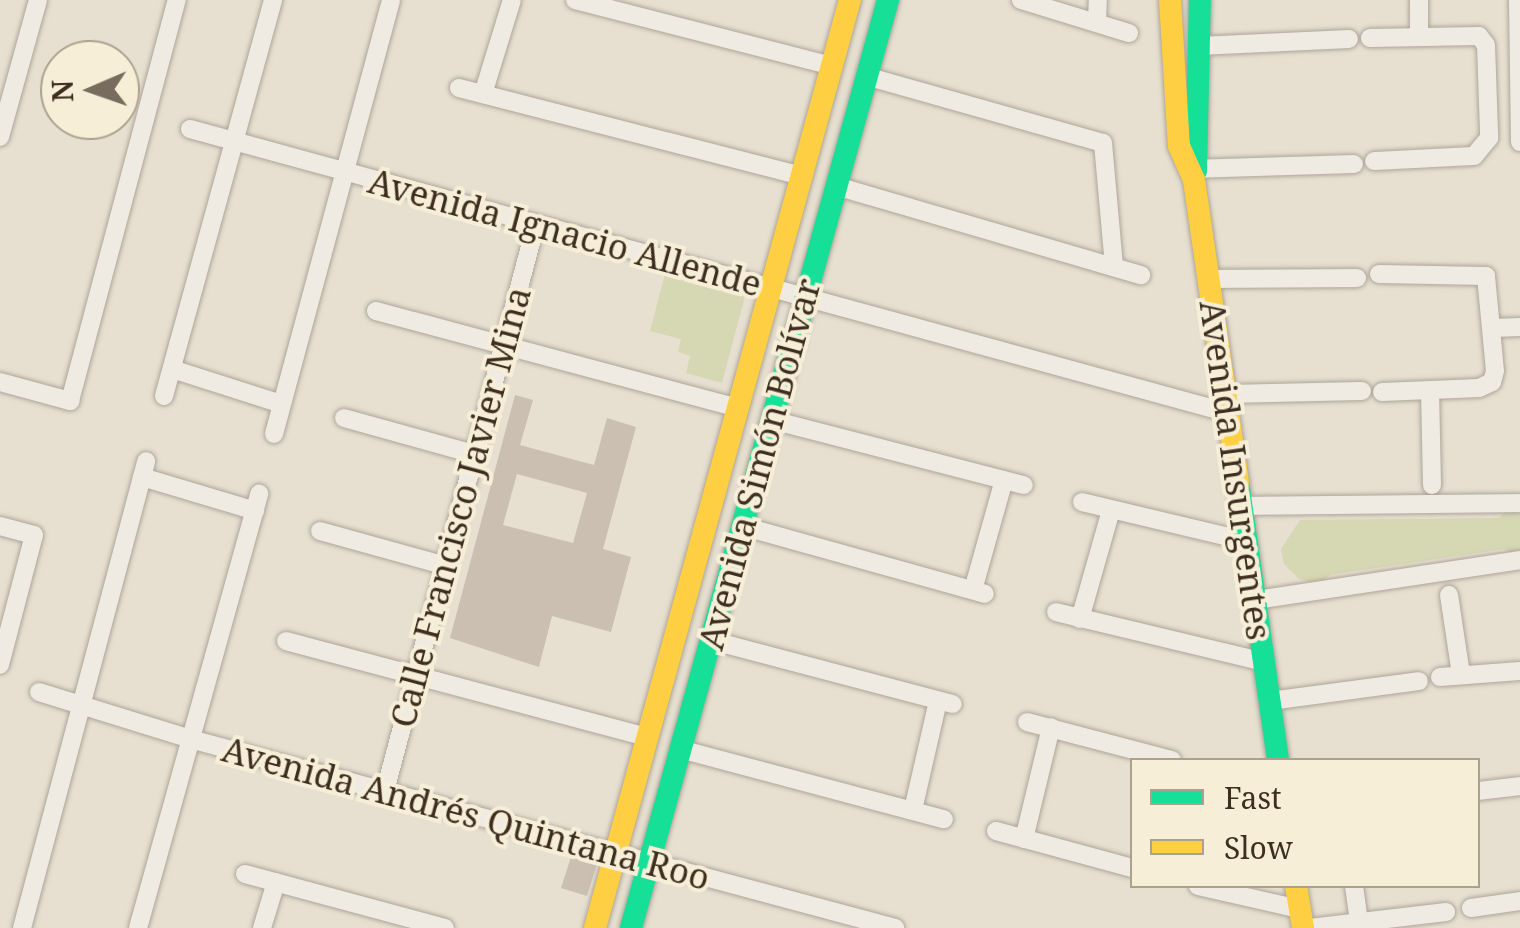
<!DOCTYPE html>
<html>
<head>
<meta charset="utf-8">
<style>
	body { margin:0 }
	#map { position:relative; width:1520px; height:928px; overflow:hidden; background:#e7e0d1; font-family:"Noto Serif",serif }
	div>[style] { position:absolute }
	.green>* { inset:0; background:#d6d7b3 }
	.building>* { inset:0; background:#cbbfb2 }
	.roads { filter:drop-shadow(0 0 2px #ada599) drop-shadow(0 0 2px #ada599) }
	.street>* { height:18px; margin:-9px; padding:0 9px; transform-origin:9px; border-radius:9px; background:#efebe3 }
	.fast>* { height:22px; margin:-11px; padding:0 11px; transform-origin:11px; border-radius:11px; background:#16e098 }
	.slow>* { height:22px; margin:-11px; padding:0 11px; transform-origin:11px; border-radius:11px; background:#ffcf43 }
	span { translate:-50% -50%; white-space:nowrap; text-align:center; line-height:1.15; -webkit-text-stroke:8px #f7eed8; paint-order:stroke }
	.street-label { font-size:35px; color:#3d2e20 }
	.legend { position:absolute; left:1130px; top:758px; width:350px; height:130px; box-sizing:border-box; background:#f7eed8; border:2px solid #ada18e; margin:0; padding:12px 18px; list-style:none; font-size:30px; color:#3d2e20 }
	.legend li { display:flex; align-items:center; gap:20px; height:50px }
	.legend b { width:50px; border:2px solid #ada18e }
	.north { position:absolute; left:40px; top:40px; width:100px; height:100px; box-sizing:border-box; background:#f7eed8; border:2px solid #ada18e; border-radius:50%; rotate:268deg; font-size:28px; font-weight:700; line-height:40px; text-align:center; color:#3d2e20 }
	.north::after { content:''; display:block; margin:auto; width:35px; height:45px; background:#786c5e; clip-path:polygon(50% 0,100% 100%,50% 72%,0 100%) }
</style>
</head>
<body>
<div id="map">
	<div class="green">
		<i style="clip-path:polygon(665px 274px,745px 296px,722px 383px,686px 373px,690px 356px,678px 352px,681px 339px,650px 331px)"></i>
		<i style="clip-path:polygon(1508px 509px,1520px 514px,1520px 550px,1512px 554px,1504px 549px,1330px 575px,1320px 584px,1299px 579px,1284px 564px,1281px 549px,1300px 520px,1499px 518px)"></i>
	</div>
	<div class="building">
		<i style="clip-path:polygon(evenodd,515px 395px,533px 400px,520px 445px,594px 465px,607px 418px,636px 427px,603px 549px,631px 557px,611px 632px,552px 616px,539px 667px,450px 638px,515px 395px,517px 474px,587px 493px,573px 543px,503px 525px,517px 474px)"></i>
		<i style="clip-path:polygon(572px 854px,598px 861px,587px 896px,561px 888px)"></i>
	</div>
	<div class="roads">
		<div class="street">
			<i style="left:575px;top:0;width:265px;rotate:14.4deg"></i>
			<i style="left:1021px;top:0;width:113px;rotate:17deg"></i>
			<i style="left:1419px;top:0;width:36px;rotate:90deg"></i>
			<i style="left:1518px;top:0;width:142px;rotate:89.2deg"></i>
			<i style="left:1097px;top:23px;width:23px;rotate:-88deg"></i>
			<i style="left:1370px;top:38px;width:109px;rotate:-1.1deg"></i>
			<i style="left:1479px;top:36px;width:11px;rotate:52deg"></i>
			<i style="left:1486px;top:45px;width:58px;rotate:88deg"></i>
			<i style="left:1488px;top:103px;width:35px;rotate:88deg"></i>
			<i style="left:1489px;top:138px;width:23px;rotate:130deg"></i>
			<i style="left:1474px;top:156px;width:100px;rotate:177.1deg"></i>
			<i style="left:1199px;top:46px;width:150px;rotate:-2.7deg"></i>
			<i style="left:866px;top:76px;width:246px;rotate:15.8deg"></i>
			<i style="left:1103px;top:143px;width:123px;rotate:84.9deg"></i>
			<i style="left:459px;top:88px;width:354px;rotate:14.4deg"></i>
			<i style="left:483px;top:94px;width:98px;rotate:-72.9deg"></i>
			<i style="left:190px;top:129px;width:1077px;rotate:15.29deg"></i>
			<i style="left:0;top:137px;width:142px;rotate:-74.5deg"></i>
			<i style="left:1190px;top:169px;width:164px;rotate:-1.7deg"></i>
			<i style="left:836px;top:186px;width:318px;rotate:16.3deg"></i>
			<i style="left:1379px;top:274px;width:107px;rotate:1.1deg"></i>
			<i style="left:1486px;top:276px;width:95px;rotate:84.6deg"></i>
			<i style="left:1495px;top:371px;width:11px;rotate:105deg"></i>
			<i style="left:1492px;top:382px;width:14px;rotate:155deg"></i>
			<i style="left:1479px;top:388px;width:97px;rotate:177.6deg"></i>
			<i style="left:1209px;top:279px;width:148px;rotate:-0.4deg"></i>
			<i style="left:376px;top:311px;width:375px;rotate:15deg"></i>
			<i style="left:1492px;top:328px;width:28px;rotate:-2deg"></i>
			<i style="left:172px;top:369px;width:115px;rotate:17.7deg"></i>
			<i style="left:0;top:382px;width:73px;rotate:15.2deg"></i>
			<i style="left:70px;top:401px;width:415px;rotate:-75.1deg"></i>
			<i style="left:1430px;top:390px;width:95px;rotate:88.8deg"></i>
			<i style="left:1226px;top:394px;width:136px;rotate:-1.3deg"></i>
			<i style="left:164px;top:396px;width:411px;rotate:-74.6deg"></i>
			<i style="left:344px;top:418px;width:135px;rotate:15.5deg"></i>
			<i style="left:772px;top:420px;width:260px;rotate:14.5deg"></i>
			<i style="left:274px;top:434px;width:449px;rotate:-74.9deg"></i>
			<i style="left:142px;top:477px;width:118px;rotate:16.7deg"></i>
			<i style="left:1082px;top:502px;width:169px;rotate:13.4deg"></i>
			<i style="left:1242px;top:506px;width:278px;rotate:-0.6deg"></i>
			<i style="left:0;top:526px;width:35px;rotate:15deg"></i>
			<i style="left:34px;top:535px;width:134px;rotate:104.7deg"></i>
			<i style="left:742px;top:526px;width:252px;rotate:15.6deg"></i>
			<i style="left:320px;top:531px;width:131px;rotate:15.5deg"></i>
			<i style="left:973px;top:590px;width:114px;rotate:-74.3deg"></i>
			<i style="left:1449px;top:595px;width:80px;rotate:81.4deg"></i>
			<i style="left:1256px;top:600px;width:267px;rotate:-8.6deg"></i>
			<i style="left:1056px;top:612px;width:214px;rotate:13.5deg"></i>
			<i style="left:1080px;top:619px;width:113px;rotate:-74.1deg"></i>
			<i style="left:710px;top:640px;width:251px;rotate:14.8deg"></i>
			<i style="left:286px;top:641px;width:375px;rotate:14.9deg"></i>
			<i style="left:1440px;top:677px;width:80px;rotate:-4.3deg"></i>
			<i style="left:39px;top:692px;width:162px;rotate:17.2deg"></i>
			<i style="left:194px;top:740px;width:726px;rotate:15.01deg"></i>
			<i style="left:1270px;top:701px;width:150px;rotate:-7.6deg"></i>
			<i style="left:1027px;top:722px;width:150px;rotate:14.7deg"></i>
			<i style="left:680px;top:749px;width:273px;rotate:14.9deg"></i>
			<i style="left:385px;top:791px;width:587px;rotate:-75.09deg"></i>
			<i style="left:1478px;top:791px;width:42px;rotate:-6.8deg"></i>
			<i style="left:913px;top:810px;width:112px;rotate:-77.1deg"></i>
			<i style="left:996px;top:831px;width:141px;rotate:15.2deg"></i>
			<i style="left:1024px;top:839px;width:115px;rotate:-76.4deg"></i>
			<i style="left:245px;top:874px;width:207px;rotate:15.1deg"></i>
			<i style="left:1198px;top:886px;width:104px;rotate:12.8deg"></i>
			<i style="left:1354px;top:886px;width:36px;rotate:82deg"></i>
			<i style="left:1471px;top:908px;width:49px;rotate:-8.1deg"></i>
			<i style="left:22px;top:928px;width:483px;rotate:-75.1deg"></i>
			<i style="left:138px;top:928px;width:451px;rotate:-74.4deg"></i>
			<i style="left:262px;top:928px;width:48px;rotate:-73.1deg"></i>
			<i style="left:1310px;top:928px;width:137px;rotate:-6.7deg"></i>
		</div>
		<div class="fast">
			<i style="left:1196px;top:171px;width:171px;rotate:-88.7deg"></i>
			<i style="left:1238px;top:482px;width:281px;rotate:81.8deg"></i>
			<i style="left:631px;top:928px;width:963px;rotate:-74.52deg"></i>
		</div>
		<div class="slow">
			<i style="left:1170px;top:0;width:146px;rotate:86.5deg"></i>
			<i style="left:1179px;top:146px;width:37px;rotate:66deg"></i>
			<i style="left:1194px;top:180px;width:305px;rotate:81.7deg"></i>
			<i style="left:1296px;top:886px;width:43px;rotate:80.5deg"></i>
			<i style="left:595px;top:928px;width:962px;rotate:-74.64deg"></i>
		</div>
	</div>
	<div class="street-label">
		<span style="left:565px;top:232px;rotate:15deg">Avenida Ignacio Allende</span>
		<span style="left:759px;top:464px;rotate:-75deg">Avenida Simón Bolívar</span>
		<span style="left:1236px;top:470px;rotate:82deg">Avenida Insurgentes</span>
		<span style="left:460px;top:507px;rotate:-75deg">Calle Francisco Javier Mina</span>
		<span style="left:466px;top:813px;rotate:15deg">Avenida Andrés Quintana Roo</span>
	</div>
	<ul class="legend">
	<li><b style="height:12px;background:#16e098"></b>Fast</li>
	<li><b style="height:12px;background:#ffcf43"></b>Slow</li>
	</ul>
	<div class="north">N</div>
</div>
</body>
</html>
